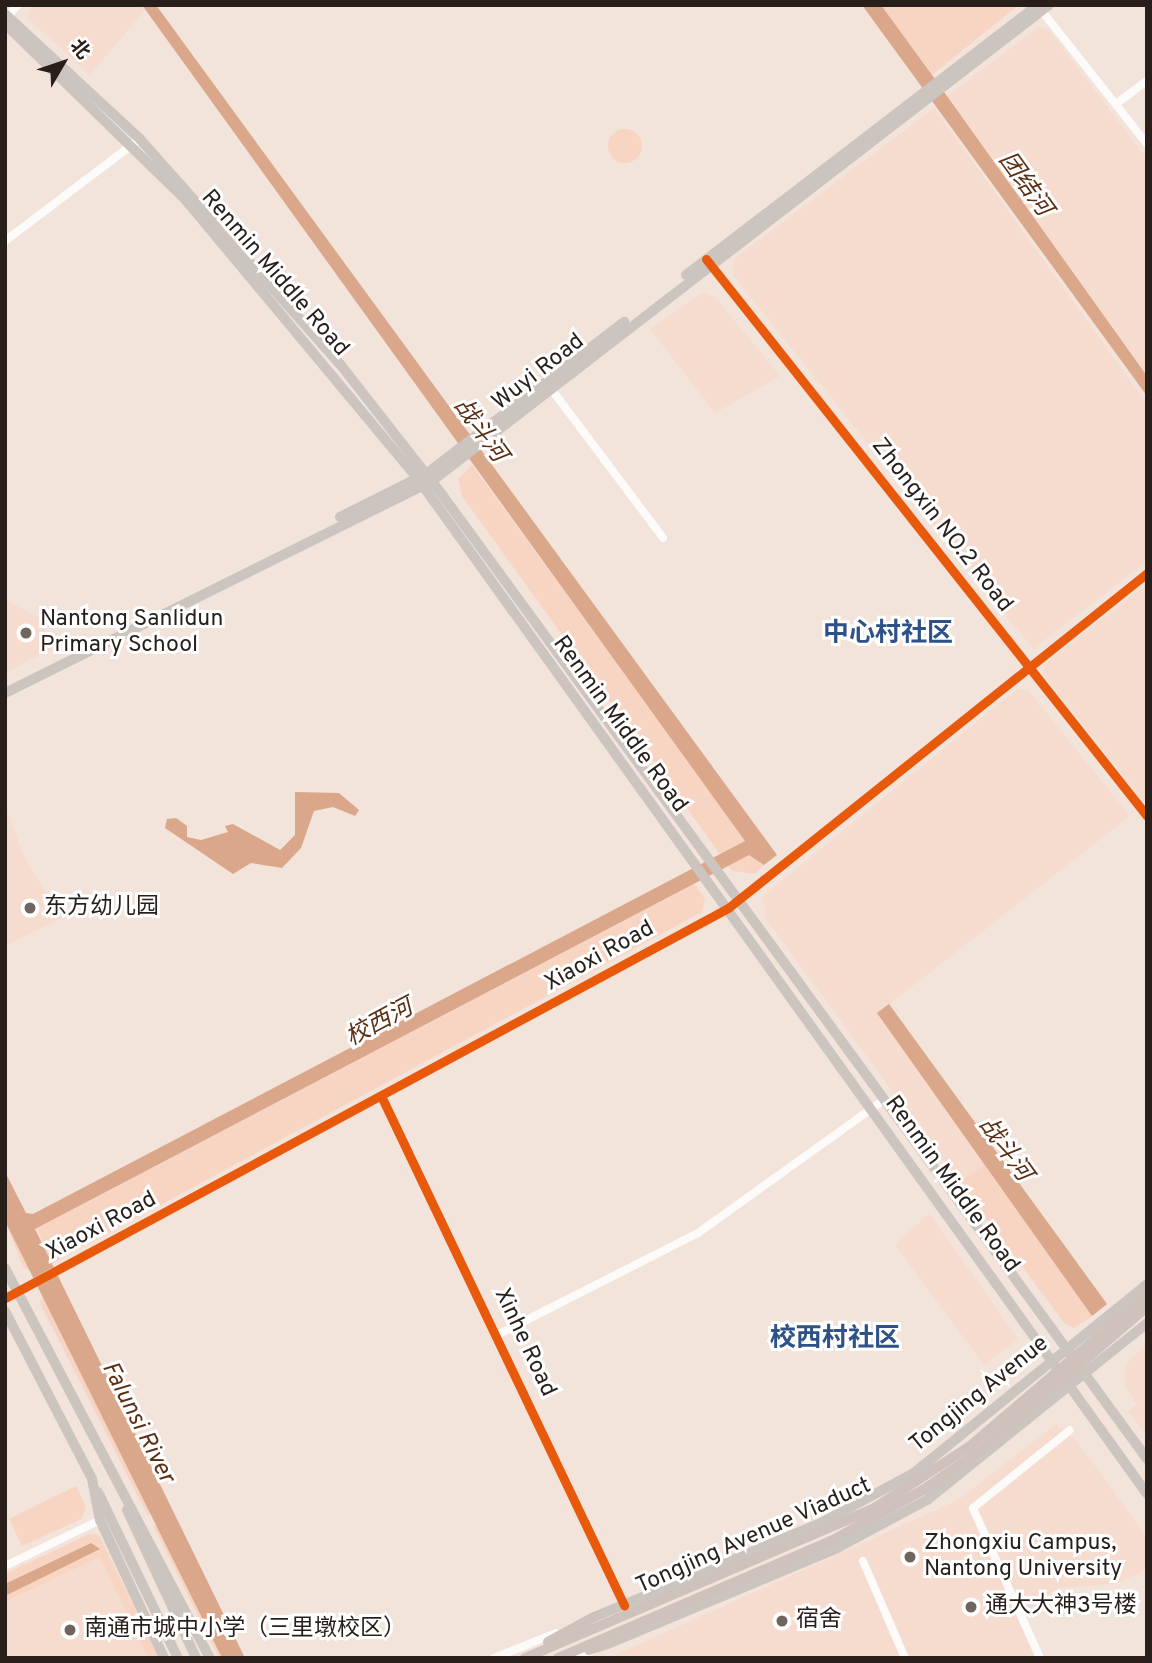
<!DOCTYPE html>
<html>
<head>
<meta charset="utf-8">
<style>
	body { margin:0 }
	#map { position:relative; width:1152px; height:1663px; overflow:hidden; background:#f2e3db; font-family:Overpass,"Noto Sans SC",sans-serif }
	div>[style] { position:absolute }
	.built>* { inset:0; background:#f6dccf }
	.green>* { inset:0; background:#f8d5c3 }
	.round { border-radius:50% }
	.water>* { inset:0; background:#dba78b }
	.minor>* { height:8px; margin:-4px; padding:0 4px; transform-origin:4px; border-radius:4px; background:#fdfbfa }
	.major>* { height:10px; margin:-5px; padding:0 5px; transform-origin:5px; border-radius:5px; background:#ccc4be }
	.highway>* { height:10px; margin:-5px; padding:0 5px; transform-origin:5px; border-radius:5px; background:#cec2bb }
	.cycleway>* { height:9px; margin:-4.5px; padding:0 4.5px; transform-origin:4.5px; border-radius:4.5px; background:#e8590c }
	.dots>* { width:19px; height:19px; translate:-50% -50%; box-sizing:border-box; border:4px solid #fff; border-radius:50% }
	span { translate:-50% -50%; white-space:nowrap; text-align:center; line-height:1.15; -webkit-text-stroke:6px #fff; paint-order:stroke }
	.street-label { font-size:23px; color:#281f1a }
	.poi-label { font-size:23px; color:#281f1a }
	.left { translate:0 -50%; text-align:left }
	.water-label { font-size:24px; color:#5c2f15; font-style:italic }
	.quarter-label { font-size:26px; color:#2e5188; font-weight:700 }
	.frame { position:absolute; inset:0; border:7px solid #281f1a; pointer-events:none }
	.north { position:absolute; left:28px; top:28px; width:70px; height:70px; -webkit-text-stroke:5px #fff; paint-order:stroke; rotate:51deg; font-size:19px; font-weight:700; line-height:28px; text-align:center; color:#281f1a }
	.north::after { content:''; display:block; margin:auto; width:24px; height:32px; background:#281f1a; clip-path:polygon(50% 0,100% 100%,50% 72%,0 100%) }
</style>
</head>
<body>
<div id="map">
	<div class="built">
		<i style="clip-path:polygon(32px 5px,142px 5px,145px 10px,90px 75px,27px 18px)"></i>
		<i style="clip-path:polygon(1038px 27px,1049px 30px,1147px 159px,1147px 376px,947px 96px)"></i>
		<i style="clip-path:polygon(934px 108px,1147px 404px,1147px 561px,1033px 649px,733px 275px,734px 259px)"></i>
		<i style="clip-path:polygon(702px 293px,715px 297px,780px 376px,715px 413px,650px 329px)"></i>
		<i style="clip-path:polygon(1147px 584px,1147px 804px,1146px 804px,1043px 674px,1045px 664px)"></i>
		<i style="clip-path:polygon(5px 599px,39px 618px,53px 648px,5px 673px)"></i>
		<i style="clip-path:polygon(1017px 689px,1028px 690px,1130px 816px,878px 1013px,985px 1164px,959px 1182px,766px 919px,763px 896px)"></i>
		<i style="clip-path:polygon(5px 804px,24px 857px,62px 918px,5px 946px)"></i>
		<i style="clip-path:polygon(929px 1213px,1018px 1339px,984px 1365px,895px 1245px)"></i>
		<i style="clip-path:polygon(1147px 1345px,1147px 1436px,1128px 1411px,1137px 1404px,1125px 1387px,1126px 1363px)"></i>
		<i style="clip-path:polygon(1056px 1424px,1076px 1440px,1147px 1537px,1147px 1570px,1113px 1584px,1058px 1588px,1024px 1613px,1044px 1658px,609px 1658px,958px 1500px)"></i>
		<i style="clip-path:polygon(100px 1557px,148px 1658px,5px 1658px,5px 1602px)"></i>
	</div>
	<div class="green">
		<i style="clip-path:polygon(881px 5px,1019px 5px,932px 75px)"></i>
		<i class="round" style="left:608px;top:129px;width:34px;height:34px"></i>
		<i style="clip-path:polygon(472px 465px,764px 865px,754px 874px,732px 871px,462px 496px,458px 479px)"></i>
		<i style="clip-path:polygon(694px 884px,705px 898px,702px 912px,51px 1264px,37px 1228px)"></i>
		<i style="clip-path:polygon(985px 1164px,1092px 1316px,1074px 1328px,1065px 1324px,959px 1182px)"></i>
		<i style="clip-path:polygon(5px 1221px,30px 1271px,23px 1267px)"></i>
		<i style="clip-path:polygon(42px 1295px,151px 1511px,148px 1516px,40px 1303px)"></i>
		<i style="clip-path:polygon(76px 1486px,86px 1507px,81px 1519px,22px 1546px,9px 1519px)"></i>
		<i style="clip-path:polygon(153px 1525px,158px 1526px,222px 1658px,219px 1658px)"></i>
		<i style="clip-path:polygon(89px 1534px,99px 1535px,159px 1658px,148px 1658px,100px 1557px,5px 1602px,5px 1574px)"></i>
	</div>
	<div class="water">
		<i style="clip-path:polygon(142px 5px,156px 5px,777px 855px,764px 865px,749px 855px,35px 1229px,245px 1658px,222px 1658px,5px 1221px,5px 1172px,26px 1213px,33px 1214px,745px 841px)"></i>
		<i style="clip-path:polygon(862px 5px,881px 5px,932px 75px,1147px 376px,1147px 396px)"></i>
		<i style="clip-path:polygon(295px 792px,339px 793px,359px 810px,355px 816px,333px 807px,314px 811px,301px 848px,282px 868px,251px 863px,233px 874px,165px 828px,167px 819px,176px 818px,187px 826px,187px 837px,201px 840px,228px 832px,225px 826px,233px 824px,280px 850px,295px 835px)"></i>
		<i style="clip-path:polygon(889px 1004px,1107px 1304px,1092px 1316px,877px 1013px)"></i>
		<i style="clip-path:polygon(91px 1543px,100px 1549px,5px 1596px,5px 1584px)"></i>
	</div>
	<div class="minor">
		<i style="left:1038px;top:6px;width:176px;rotate:51.7deg"></i>
		<i style="left:5px;top:19px;width:19px;rotate:-47deg"></i>
		<i style="left:1116px;top:104px;width:39px;rotate:-37deg"></i>
		<i style="left:5px;top:241px;width:169px;rotate:-37.1deg"></i>
		<i style="left:708px;top:261px;width:708px;rotate:51.66deg"></i>
		<i style="left:549px;top:386px;width:190px;rotate:53.1deg"></i>
		<i style="left:383px;top:1100px;width:560px;rotate:64.49deg"></i>
		<i style="left:5px;top:1298px;width:821px;rotate:-28.34deg"></i>
		<i style="left:728px;top:908px;width:536px;rotate:-38.64deg"></i>
		<i style="left:499px;top:1334px;width:223px;rotate:-26.9deg"></i>
		<i style="left:698px;top:1233px;width:225px;rotate:-35.6deg"></i>
		<i style="left:863px;top:1561px;width:106px;rotate:66.6deg"></i>
		<i style="left:5px;top:1566px;width:106px;rotate:-25.8deg"></i>
		<i style="left:494px;top:1658px;width:67px;rotate:-22deg"></i>
		<i style="left:578px;top:1658px;width:18px;rotate:-27deg"></i>
		<i style="left:1040px;top:1658px;width:164px;rotate:-114.1deg"></i>
		<i style="left:973px;top:1508px;width:124px;rotate:-38.8deg"></i>
	</div>
	<div class="major">
		<i style="left:5px;top:14px;width:184px;rotate:42.8deg"></i>
		<i style="left:140px;top:139px;width:301px;rotate:48.4deg"></i>
		<i style="left:340px;top:364px;width:167px;rotate:52deg"></i>
		<i style="left:443px;top:496px;width:1193px;rotate:53.83deg"></i>
		<i style="left:5px;top:24px;width:250px;rotate:44.2deg"></i>
		<i style="left:184px;top:198px;width:366px;rotate:50.2deg"></i>
		<i style="left:418px;top:479px;width:1250px;rotate:54.31deg"></i>
		<i style="left:686px;top:275px;width:444px;rotate:-37.5deg"></i>
		<i style="left:340px;top:517px;width:96px;rotate:-26.6deg"></i>
		<i style="left:426px;top:474px;width:250px;rotate:-37.5deg"></i>
		<i style="left:5px;top:693px;width:477px;rotate:-26.4deg"></i>
		<i style="left:432px;top:481px;width:779px;rotate:-37.65deg"></i>
		<i style="left:5px;top:1268px;width:441px;rotate:62.3deg"></i>
		<i style="left:5px;top:1311px;width:189px;rotate:62.6deg"></i>
		<i style="left:92px;top:1479px;width:42px;rotate:79deg"></i>
		<i style="left:100px;top:1520px;width:152px;rotate:65.1deg"></i>
		<i style="left:98px;top:1492px;width:184px;rotate:64.3deg"></i>
		<i style="left:127px;top:1510px;width:163px;rotate:65deg"></i>
		<i style="left:594px;top:1617px;width:248px;rotate:-22.5deg"></i>
		<i style="left:823px;top:1522px;width:103px;rotate:-28.3deg"></i>
		<i style="left:914px;top:1473px;width:300px;rotate:-39deg"></i>
		<i style="left:608px;top:1644px;width:248px;rotate:-22.7deg"></i>
		<i style="left:837px;top:1548px;width:102px;rotate:-28.1deg"></i>
		<i style="left:927px;top:1500px;width:282px;rotate:-38.8deg"></i>
	</div>
	<div class="highway">
		<i style="left:548px;top:1642px;width:52px;rotate:-28.5deg"></i>
		<i style="left:589px;top:1650px;width:20px;rotate:-18deg"></i>
		<i style="left:525px;top:1658px;width:379px;rotate:-23.2deg"></i>
		<i style="left:873px;top:1509px;width:116px;rotate:-33deg"></i>
		<i style="left:970px;top:1446px;width:233px;rotate:-40.5deg"></i>
		<i style="left:558px;top:1658px;width:299px;rotate:-23.2deg"></i>
		<i style="left:833px;top:1540px;width:103px;rotate:-29.1deg"></i>
		<i style="left:923px;top:1490px;width:65px;rotate:-34.4deg"></i>
		<i style="left:977px;top:1453px;width:224px;rotate:-40.7deg"></i>
	</div>
	<div class="cycleway">
		<i style="left:706px;top:259px;width:710px;rotate:51.63deg"></i>
		<i style="left:383px;top:1100px;width:560px;rotate:64.49deg"></i>
		<i style="left:5px;top:1298px;width:821px;rotate:-28.34deg"></i>
		<i style="left:728px;top:908px;width:536px;rotate:-38.64deg"></i>
	</div>
	<div class="dots">
		<i style="left:26px;top:633px;background:#6f645e"></i>
		<i style="left:30px;top:908px;background:#6f645e"></i>
		<i style="left:910px;top:1557px;background:#6f645e"></i>
		<i style="left:971px;top:1607px;background:#6f645e"></i>
		<i style="left:782px;top:1621px;background:#6f645e"></i>
		<i style="left:70px;top:1630px;background:#6f645e"></i>
	</div>
	<div class="street-label">
		<span style="left:274px;top:274px;rotate:49deg">Renmin Middle Road</span>
		<span style="left:539px;top:373px;rotate:-38deg">Wuyi Road</span>
		<span style="left:941px;top:526px;rotate:52deg">Zhongxin NO.2 Road</span>
		<span style="left:619px;top:725px;rotate:54deg">Renmin Middle Road</span>
		<span style="left:600px;top:957px;rotate:-29deg">Xiaoxi Road</span>
		<span style="left:951px;top:1185px;rotate:54deg">Renmin Middle Road</span>
		<span style="left:102px;top:1227px;rotate:-28deg">Xiaoxi Road</span>
		<span style="left:524px;top:1343px;rotate:65deg">Xinhe Road</span>
		<span style="left:980px;top:1395px;rotate:-39deg">Tongjing Avenue</span>
		<span style="left:754px;top:1537px;rotate:-24deg">Tongjing Avenue Viaduct</span>
	</div>
	<div class="poi-label">
		<span class="left" style="left:40px;top:633px">Nantong Sanlidun<br>Primary School</span>
		<span class="left" style="left:44px;top:908px">东方幼儿园</span>
		<span class="left" style="left:924px;top:1557px">Zhongxiu Campus,<br>Nantong University</span>
		<span class="left" style="left:985px;top:1607px">通大大神3号楼</span>
		<span class="left" style="left:796px;top:1621px">宿舍</span>
		<span class="left" style="left:84px;top:1630px">南通市城中小学（三里墩校区）</span>
	</div>
	<div class="water-label">
		<span style="left:1024px;top:185px;rotate:54deg">团结河</span>
		<span style="left:479px;top:431px;rotate:54deg">战斗河</span>
		<span style="left:380px;top:1024px;rotate:-28deg">校西河</span>
		<span style="left:1004px;top:1150px;rotate:54deg">战斗河</span>
		<span style="left:137px;top:1423px;rotate:63deg">Falunsi River</span>
	</div>
	<div class="quarter-label">
		<span style="left:888px;top:635px">中心村社区</span>
		<span style="left:835px;top:1340px">校西村社区</span>
	</div>
	<div class="frame"></div>
	<div class="north">北</div>
</div>
</body>
</html>
